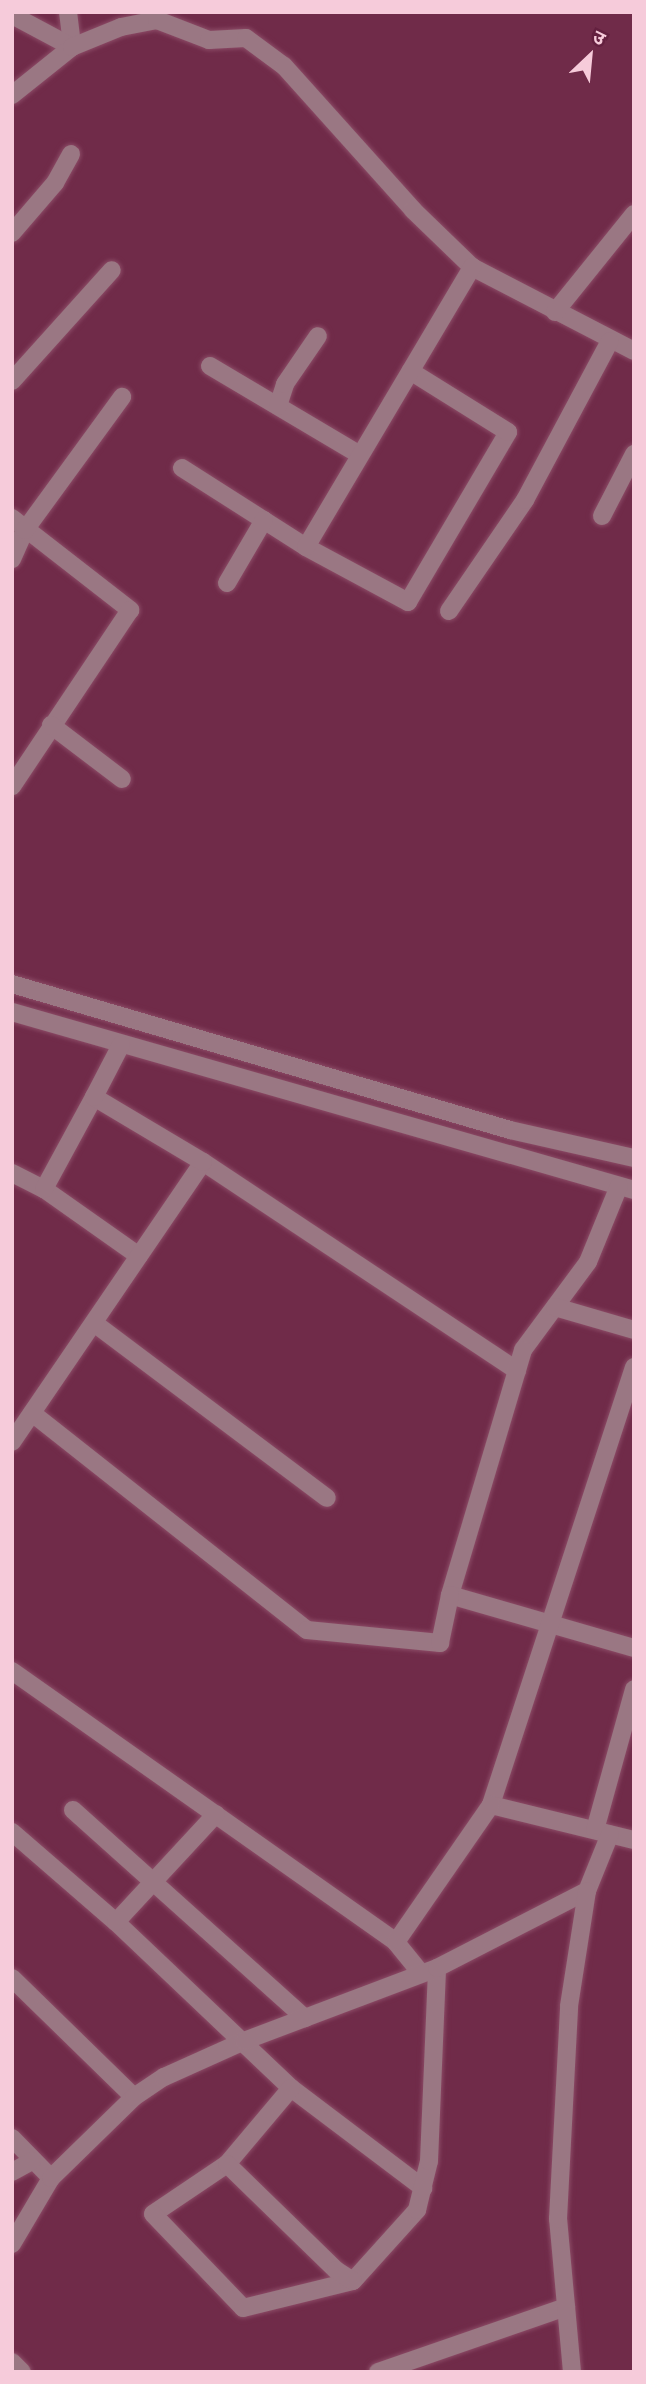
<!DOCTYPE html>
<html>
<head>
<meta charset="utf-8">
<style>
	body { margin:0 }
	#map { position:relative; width:646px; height:2384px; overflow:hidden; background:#702b49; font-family:"PT Sans Narrow","Noto Sans Devanagari",sans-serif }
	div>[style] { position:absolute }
	.roads { filter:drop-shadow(0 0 2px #8b4b66) drop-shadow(0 0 2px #8b4b66) }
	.minor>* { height:18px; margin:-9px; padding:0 9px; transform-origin:9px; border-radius:9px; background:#9a7783 }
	span { translate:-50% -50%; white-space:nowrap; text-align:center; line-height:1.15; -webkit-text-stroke:7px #63203f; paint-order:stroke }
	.frame { position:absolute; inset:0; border:14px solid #f6cbda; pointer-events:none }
	.north { position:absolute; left:555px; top:21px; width:70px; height:70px; -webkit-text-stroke:5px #63203f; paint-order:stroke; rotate:26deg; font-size:19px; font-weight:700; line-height:28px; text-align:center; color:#f6cbda }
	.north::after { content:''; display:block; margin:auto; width:24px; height:32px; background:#f6cbda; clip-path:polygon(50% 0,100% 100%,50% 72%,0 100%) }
</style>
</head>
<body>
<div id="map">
	<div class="roads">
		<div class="minor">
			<i style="left:68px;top:12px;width:35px;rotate:83deg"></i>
			<i style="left:12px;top:15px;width:68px;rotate:28.1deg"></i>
			<i style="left:12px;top:95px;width:77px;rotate:-38.7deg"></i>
			<i style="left:72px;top:47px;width:53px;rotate:-22.2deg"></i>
			<i style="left:121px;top:27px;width:37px;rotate:-11deg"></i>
			<i style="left:157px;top:20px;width:56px;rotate:21deg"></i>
			<i style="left:209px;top:40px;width:37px;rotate:-3deg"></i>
			<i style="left:246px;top:38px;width:47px;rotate:36.4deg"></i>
			<i style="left:284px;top:66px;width:193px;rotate:48.1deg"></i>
			<i style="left:413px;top:210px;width:82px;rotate:44deg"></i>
			<i style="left:472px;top:267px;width:182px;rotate:27.4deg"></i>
			<i style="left:12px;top:233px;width:66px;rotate:-49.3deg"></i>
			<i style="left:55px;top:183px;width:33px;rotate:-61deg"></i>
			<i style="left:555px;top:312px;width:126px;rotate:-51.1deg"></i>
			<i style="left:210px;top:366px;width:174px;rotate:30.7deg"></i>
			<i style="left:12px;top:381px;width:149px;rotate:-48deg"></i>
			<i style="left:278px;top:406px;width:23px;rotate:-72deg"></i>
			<i style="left:285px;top:384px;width:58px;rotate:-55.5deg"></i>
			<i style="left:182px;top:468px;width:147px;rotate:32.5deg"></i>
			<i style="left:306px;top:547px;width:116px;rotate:28.3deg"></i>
			<i style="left:408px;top:602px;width:197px;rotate:-59.5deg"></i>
			<i style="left:508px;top:432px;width:115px;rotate:-148.1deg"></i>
			<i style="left:602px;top:516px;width:70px;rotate:-62.7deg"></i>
			<i style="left:12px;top:518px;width:150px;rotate:37.9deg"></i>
			<i style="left:130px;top:610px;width:212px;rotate:123.8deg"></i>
			<i style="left:306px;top:547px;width:326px;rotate:-59.3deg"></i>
			<i style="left:12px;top:559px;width:32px;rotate:-66deg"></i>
			<i style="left:25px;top:530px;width:165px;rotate:-53.9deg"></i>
			<i style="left:227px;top:583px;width:73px;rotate:-59.6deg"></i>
			<i style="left:449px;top:611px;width:135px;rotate:-55.6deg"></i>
			<i style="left:525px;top:500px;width:180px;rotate:-61.9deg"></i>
			<i style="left:51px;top:725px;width:89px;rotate:37.3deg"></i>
			<i style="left:12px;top:984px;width:519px;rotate:16.34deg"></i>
			<i style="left:510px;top:1130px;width:127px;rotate:12.7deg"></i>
			<i style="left:12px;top:1012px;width:647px;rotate:15.97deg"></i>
			<i style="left:203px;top:1162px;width:377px;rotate:33.6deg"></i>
			<i style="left:12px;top:1173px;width:36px;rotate:27deg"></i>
			<i style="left:44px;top:1189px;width:116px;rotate:35.2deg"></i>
			<i style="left:619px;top:1186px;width:82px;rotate:112.2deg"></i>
			<i style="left:588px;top:1262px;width:109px;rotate:126.5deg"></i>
			<i style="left:523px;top:1350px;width:256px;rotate:106.6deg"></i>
			<i style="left:450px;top:1595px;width:191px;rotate:16.1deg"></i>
			<i style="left:44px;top:1189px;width:105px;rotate:-61.5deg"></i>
			<i style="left:555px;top:1307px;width:82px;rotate:16.2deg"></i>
			<i style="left:94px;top:1323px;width:291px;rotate:36.9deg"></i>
			<i style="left:634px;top:1367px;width:461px;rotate:108.1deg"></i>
			<i style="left:491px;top:1805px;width:147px;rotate:13.8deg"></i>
			<i style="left:32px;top:1413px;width:350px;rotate:38.3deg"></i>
			<i style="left:307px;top:1630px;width:134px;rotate:5.6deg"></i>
			<i style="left:440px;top:1643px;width:49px;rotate:-78.2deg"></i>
			<i style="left:12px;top:1442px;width:339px;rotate:-55.7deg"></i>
			<i style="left:203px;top:1162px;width:127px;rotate:-149.2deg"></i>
			<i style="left:94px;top:1097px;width:59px;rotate:-62.6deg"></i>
			<i style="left:12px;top:1671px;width:470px;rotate:35.2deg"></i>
			<i style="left:73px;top:1810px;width:312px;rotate:41.9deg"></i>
			<i style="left:595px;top:1830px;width:146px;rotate:-74.5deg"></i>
			<i style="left:12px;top:1832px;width:138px;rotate:40.9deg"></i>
			<i style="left:116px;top:1922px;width:241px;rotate:43.5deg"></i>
			<i style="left:291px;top:2088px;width:166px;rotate:37.1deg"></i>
			<i style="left:116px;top:1922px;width:147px;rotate:-47.2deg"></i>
			<i style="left:420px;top:1972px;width:38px;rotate:-129deg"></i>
			<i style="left:396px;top:1942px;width:167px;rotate:-55.3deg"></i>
			<i style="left:12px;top:1978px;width:170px;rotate:44.3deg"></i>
			<i style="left:291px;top:2088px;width:99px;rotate:130.1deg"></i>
			<i style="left:227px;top:2164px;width:89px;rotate:146deg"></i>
			<i style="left:153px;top:2214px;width:130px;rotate:46.2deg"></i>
			<i style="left:243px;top:2308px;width:113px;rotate:-13.8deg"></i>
			<i style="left:353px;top:2281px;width:96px;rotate:-48deg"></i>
			<i style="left:417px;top:2210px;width:50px;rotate:-76.2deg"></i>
			<i style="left:429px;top:2161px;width:193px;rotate:-87.6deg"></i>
			<i style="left:12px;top:2138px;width:56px;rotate:45.7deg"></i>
			<i style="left:227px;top:2164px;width:152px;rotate:44.2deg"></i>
			<i style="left:336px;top:2270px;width:20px;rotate:33deg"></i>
			<i style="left:12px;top:2172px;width:23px;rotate:-29deg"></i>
			<i style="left:12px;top:2244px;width:77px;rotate:-59.4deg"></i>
			<i style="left:51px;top:2178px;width:116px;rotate:-44.3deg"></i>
			<i style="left:134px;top:2097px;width:36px;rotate:-34deg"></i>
			<i style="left:164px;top:2077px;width:88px;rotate:-24.2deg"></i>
			<i style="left:244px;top:2041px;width:206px;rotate:-20.7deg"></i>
			<i style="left:437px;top:1968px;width:169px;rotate:-27.2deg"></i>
			<i style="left:587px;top:1891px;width:61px;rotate:-68deg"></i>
			<i style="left:12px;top:2362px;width:14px;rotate:45deg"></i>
			<i style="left:378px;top:2372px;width:199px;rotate:-19.1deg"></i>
			<i style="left:572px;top:2372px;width:154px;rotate:-95.2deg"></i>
			<i style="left:558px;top:2219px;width:213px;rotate:-87deg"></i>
			<i style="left:569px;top:2006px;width:116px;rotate:-81.1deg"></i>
		</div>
	</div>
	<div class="frame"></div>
	<div class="north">उ</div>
</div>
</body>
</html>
